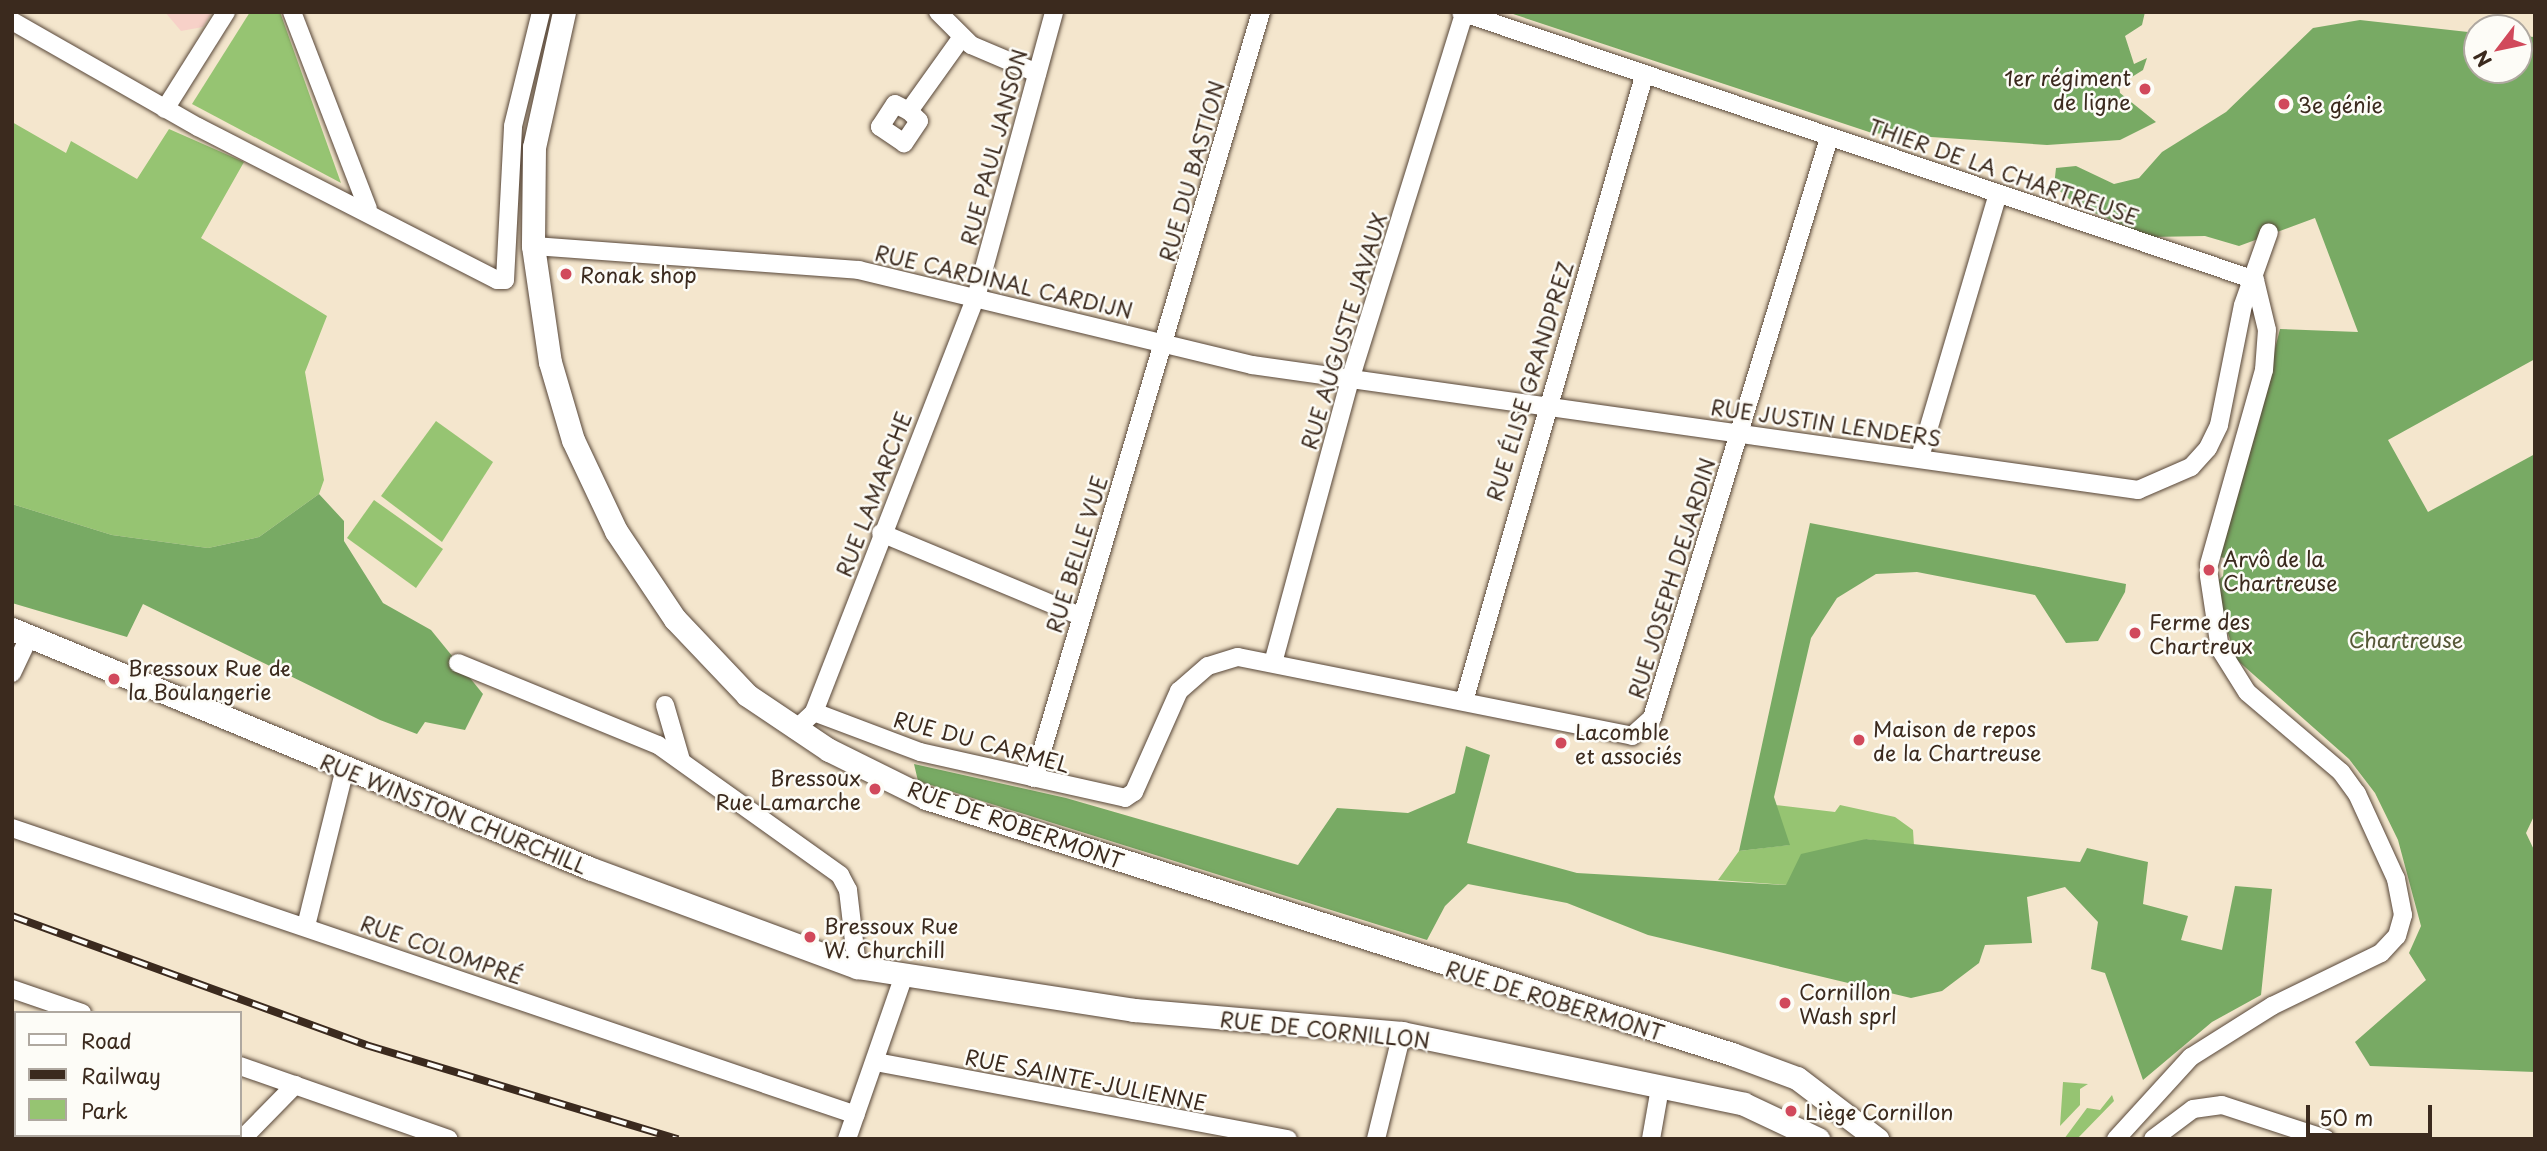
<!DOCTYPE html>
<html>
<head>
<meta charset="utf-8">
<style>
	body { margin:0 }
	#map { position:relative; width:2547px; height:1151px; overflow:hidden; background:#f4e6cd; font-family:"Playpen Sans",sans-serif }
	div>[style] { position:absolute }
	.built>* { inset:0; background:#f7d1c8 }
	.green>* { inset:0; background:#96c472 }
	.forest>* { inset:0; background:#78aa64 }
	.roads { filter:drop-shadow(0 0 2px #574638) drop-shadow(0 0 2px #574638) }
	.minor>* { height:18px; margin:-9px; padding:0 9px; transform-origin:9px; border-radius:9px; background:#fff }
	.major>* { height:23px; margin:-11.5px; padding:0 11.5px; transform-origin:11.5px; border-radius:11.5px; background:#fff }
	.rail>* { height:8px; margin-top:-4px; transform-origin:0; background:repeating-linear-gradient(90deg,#fdfcf7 0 16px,#3b2a1e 0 32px); box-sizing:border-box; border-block:2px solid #3b2a1e }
	.dots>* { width:19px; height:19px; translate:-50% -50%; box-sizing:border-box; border:4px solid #fdfcf7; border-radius:50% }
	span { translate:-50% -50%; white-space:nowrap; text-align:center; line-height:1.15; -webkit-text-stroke:5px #fdfcf7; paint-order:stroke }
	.poi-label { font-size:21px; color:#3b2a1e }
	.right { translate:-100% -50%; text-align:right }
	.left { translate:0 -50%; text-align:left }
	.street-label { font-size:21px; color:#3b2a1e }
	.park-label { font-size:21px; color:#565837 }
	.frame { position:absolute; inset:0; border:14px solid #3b2a1e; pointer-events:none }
	.legend { position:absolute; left:14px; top:1011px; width:228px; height:126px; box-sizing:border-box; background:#fdfcf7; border:2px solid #afa8a0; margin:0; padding:9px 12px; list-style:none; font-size:21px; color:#3b2a1e }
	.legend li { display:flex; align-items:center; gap:14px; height:35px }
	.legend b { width:35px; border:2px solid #afa8a0 }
	.north { position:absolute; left:2463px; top:14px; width:70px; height:70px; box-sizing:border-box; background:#fdfcf7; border:2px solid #afa8a0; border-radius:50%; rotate:238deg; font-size:19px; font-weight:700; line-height:28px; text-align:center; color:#3b2a1e }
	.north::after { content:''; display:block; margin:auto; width:24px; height:32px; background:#d1495b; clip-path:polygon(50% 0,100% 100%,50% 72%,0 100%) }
	.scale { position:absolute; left:2306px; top:1105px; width:126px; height:32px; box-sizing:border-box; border:4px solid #3b2a1e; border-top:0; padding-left:9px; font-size:21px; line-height:24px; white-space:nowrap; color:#3b2a1e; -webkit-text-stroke:5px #fdfcf7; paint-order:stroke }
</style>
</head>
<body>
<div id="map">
	<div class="built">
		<i style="clip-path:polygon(165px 12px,212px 12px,203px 27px,181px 31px)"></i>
	</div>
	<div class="green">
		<i style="clip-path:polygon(250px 12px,280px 12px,341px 183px,192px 104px)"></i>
		<i style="clip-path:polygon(12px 122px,66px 153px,71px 141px,137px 179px,169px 129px,244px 162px,201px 238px,327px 316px,305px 372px,324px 480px,319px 494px,259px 537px,208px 548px,112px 535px,12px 504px)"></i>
		<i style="clip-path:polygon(436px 421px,493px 462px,442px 542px,381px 496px)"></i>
		<i style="clip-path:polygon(374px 500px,443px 549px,416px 588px,347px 538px)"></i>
		<i style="clip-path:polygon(1775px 805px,1835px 812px,1840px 805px,1895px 817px,1913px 830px,1914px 846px,1866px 839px,1787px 885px,1718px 880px,1739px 851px,1789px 845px)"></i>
		<i style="clip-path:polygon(2063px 1082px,2088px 1084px,2080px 1089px,2080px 1105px,2060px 1126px)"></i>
		<i style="clip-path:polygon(2112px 1095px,2114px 1101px,2077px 1139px,2064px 1139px,2087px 1108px,2100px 1110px)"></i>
	</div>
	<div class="forest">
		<i style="clip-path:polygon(1507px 12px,2145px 12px,2142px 25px,2125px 36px,2134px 64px,2147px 58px,2143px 70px,2119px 85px,2120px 93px,2156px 122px,2120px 140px,2047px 145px,1872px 133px)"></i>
		<i style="clip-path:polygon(2360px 20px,2477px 33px,2477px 70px,2519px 70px,2519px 36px,2535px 37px,2535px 359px,2388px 440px,2428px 512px,2535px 454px,2535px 814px,2526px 833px,2535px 852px,2535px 1072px,2370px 1066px,2355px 1042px,2426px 980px,2409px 953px,2421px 926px,2398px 840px,2375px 793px,2349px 759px,2237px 660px,2212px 586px,2223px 576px,2225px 558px,2213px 556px,2248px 455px,2280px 329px,2358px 332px,2315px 218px,2239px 246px,2205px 236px,2151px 237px,2076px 205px,2054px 186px,2056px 168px,2076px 166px,2114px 184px,2139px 178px,2162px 152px,2226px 112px,2313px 28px)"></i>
		<i style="clip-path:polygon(319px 494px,344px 521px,344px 541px,383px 603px,431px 630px,483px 694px,465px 730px,425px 722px,417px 734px,380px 720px,143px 604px,127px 637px,12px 603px,12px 504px,112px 535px,208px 548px,259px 537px)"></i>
		<i style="clip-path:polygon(1810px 523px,2126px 584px,2125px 592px,2098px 641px,2066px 643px,2035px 595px,1917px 572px,1876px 574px,1837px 598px,1811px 638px,1774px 797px,1790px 845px,1739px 851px)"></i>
		<i style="clip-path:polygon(1466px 746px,1490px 755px,1467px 843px,1577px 873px,1786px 885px,1801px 854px,1866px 839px,2080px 862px,2087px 848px,2148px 862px,2143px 904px,2188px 916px,2181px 940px,2222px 950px,2235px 886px,2272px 889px,2261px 995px,2212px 1022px,2143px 1080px,2105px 973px,2091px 969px,2098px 922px,2065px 887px,2027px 897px,2032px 943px,1985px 945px,1979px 963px,1942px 991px,1911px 998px,1648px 935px,1567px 903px,1468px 884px,1445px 906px,1427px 940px,918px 781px,914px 764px,1066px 798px,1298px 865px,1337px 808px,1408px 813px,1455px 793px)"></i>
	</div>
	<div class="roads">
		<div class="minor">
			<i style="left:292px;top:12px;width:211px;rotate:68.9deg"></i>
			<i style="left:938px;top:12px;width:47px;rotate:45deg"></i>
			<i style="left:971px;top:45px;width:72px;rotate:23deg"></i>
			<i style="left:1461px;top:12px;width:838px;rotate:18.65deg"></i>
			<i style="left:2255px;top:280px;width:51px;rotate:76.5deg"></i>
			<i style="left:2267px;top:330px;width:40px;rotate:94.3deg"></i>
			<i style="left:2264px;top:370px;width:202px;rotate:105.8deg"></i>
			<i style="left:12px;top:21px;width:214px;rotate:29.7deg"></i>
			<i style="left:198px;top:127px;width:336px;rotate:27.1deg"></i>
			<i style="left:497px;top:280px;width:8px"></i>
			<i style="left:505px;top:280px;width:154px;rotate:-87deg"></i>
			<i style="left:513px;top:126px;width:117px;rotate:-76.2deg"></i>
			<i style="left:165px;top:109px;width:115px;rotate:-57.8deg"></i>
			<i style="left:909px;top:111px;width:14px;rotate:45deg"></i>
			<i style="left:919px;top:121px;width:27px;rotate:124deg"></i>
			<i style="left:904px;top:143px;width:29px;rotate:-146deg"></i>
			<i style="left:880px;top:127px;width:27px;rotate:-57deg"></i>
			<i style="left:895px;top:104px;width:16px;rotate:27deg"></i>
			<i style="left:909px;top:111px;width:91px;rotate:-54.4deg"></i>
			<i style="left:533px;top:246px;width:327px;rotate:4.2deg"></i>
			<i style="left:859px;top:270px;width:404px;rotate:13.6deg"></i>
			<i style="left:1252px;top:365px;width:895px;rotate:8.03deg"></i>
			<i style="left:2138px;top:490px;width:58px;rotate:-23.5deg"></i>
			<i style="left:2191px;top:467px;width:25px;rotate:-48deg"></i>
			<i style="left:2208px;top:448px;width:25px;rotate:-64deg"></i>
			<i style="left:2219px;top:425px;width:122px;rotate:-78.7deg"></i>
			<i style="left:2243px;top:305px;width:77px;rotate:-70.4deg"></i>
			<i style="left:1920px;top:457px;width:274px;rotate:-73.5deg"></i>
			<i style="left:881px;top:533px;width:216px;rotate:22.6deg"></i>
			<i style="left:458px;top:663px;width:216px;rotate:22.3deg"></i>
			<i style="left:658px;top:745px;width:224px;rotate:35.5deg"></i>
			<i style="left:840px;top:875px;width:17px;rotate:62deg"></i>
			<i style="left:848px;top:890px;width:78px;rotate:83.3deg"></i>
			<i style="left:1273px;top:663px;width:293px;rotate:-74.8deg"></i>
			<i style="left:1350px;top:380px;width:383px;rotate:-72.7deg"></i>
			<i style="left:12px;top:673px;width:42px;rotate:-64.7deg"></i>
			<i style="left:1464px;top:701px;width:650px;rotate:-73.93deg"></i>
			<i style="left:665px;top:705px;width:57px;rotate:73.8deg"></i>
			<i style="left:814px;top:712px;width:449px;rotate:-68.7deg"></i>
			<i style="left:977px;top:294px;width:292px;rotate:-74.7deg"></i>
			<i style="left:795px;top:730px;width:26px;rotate:-43deg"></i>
			<i style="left:814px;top:712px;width:113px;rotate:20.7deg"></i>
			<i style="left:920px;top:752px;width:210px;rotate:12.6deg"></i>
			<i style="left:1125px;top:798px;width:11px;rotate:-34deg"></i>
			<i style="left:1134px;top:792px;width:111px;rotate:-66deg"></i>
			<i style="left:1179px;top:691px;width:38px;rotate:-41deg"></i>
			<i style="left:1208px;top:666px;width:31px;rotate:-17deg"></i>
			<i style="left:1238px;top:657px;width:402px;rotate:11.3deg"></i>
			<i style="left:1632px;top:736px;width:27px;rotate:-42deg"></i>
			<i style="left:1652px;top:718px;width:606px;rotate:-73.03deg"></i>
			<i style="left:1034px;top:778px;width:799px;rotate:-73.49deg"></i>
			<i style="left:12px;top:828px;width:891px;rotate:18.78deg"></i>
			<i style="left:306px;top:926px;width:163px;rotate:-76.1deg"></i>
			<i style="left:12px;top:989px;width:74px;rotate:18.9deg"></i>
			<i style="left:876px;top:1062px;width:419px;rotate:10.6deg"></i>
			<i style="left:240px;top:1066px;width:221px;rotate:19.3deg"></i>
			<i style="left:12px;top:1116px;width:9px;rotate:-63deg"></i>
			<i style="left:242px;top:1139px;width:76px;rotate:-45.5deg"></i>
			<i style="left:847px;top:1139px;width:170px;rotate:-70.8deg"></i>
			<i style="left:1376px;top:1139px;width:109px;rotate:-76.2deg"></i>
			<i style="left:1651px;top:1139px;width:52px;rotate:-80deg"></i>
			<i style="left:2116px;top:1139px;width:111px;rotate:-47.6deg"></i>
			<i style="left:2191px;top:1057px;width:96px;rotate:-32.2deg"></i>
			<i style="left:2272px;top:1006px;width:121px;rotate:-25.9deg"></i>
			<i style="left:2381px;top:953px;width:23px;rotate:-47deg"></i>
			<i style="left:2397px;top:936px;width:22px;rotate:-74deg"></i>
			<i style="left:2403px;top:915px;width:37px;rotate:-101deg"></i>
			<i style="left:2396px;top:879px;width:94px;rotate:-114.6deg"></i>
			<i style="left:2357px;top:794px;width:27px;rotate:-126deg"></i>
			<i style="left:2341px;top:772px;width:123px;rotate:-139.6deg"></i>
			<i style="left:2247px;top:692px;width:51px;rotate:-122.1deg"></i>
			<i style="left:2220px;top:649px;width:74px;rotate:-98.6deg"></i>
			<i style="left:2153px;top:1139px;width:50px;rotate:-36.9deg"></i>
			<i style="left:2193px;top:1109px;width:29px;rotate:-8deg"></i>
			<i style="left:2222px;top:1105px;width:109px;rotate:18.1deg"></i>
		</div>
		<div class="major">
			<i style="left:564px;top:12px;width:138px;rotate:102.5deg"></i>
			<i style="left:534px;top:147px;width:99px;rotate:90.6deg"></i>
			<i style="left:533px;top:246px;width:117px;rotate:81.7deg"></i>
			<i style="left:550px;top:362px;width:81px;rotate:73.6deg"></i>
			<i style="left:573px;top:440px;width:101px;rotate:64.7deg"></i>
			<i style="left:616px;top:531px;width:106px;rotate:56.2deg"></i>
			<i style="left:675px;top:619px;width:105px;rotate:46.5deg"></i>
			<i style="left:747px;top:695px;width:99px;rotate:33.9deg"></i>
			<i style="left:829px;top:750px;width:108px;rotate:26.3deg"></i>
			<i style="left:926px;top:798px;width:846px;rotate:17.62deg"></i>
			<i style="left:1732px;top:1054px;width:69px;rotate:20.3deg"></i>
			<i style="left:1797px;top:1078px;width:101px;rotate:37.3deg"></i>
			<i style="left:12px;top:629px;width:625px;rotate:22.5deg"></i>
			<i style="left:589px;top:868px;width:286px;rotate:20.3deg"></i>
			<i style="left:857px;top:967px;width:280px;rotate:8.8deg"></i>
			<i style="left:1134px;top:1010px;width:269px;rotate:4.9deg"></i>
			<i style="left:1402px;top:1033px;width:349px;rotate:11.7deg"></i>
			<i style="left:1744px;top:1104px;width:82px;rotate:25.3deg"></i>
		</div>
	</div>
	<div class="rail">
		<i style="left:12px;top:916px;width:377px;rotate:20deg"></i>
		<i style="left:366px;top:1045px;width:326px;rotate:16.8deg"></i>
	</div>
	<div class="dots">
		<i style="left:2145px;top:89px;background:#d1495b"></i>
		<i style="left:2284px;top:104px;background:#d1495b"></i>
		<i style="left:566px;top:274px;background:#d1495b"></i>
		<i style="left:2209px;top:570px;background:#d1495b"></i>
		<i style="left:2135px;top:633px;background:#d1495b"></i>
		<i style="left:114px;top:679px;background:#d1495b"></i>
		<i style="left:1859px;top:740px;background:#d1495b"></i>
		<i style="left:1561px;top:743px;background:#d1495b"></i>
		<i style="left:875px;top:789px;background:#d1495b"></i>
		<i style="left:810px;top:937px;background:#d1495b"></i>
		<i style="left:1785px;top:1003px;background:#d1495b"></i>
		<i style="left:1791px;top:1111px;background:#d1495b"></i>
	</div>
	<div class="poi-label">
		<span class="right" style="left:2131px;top:89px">1er régiment<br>de ligne</span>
		<span class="left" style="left:2298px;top:104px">3e génie</span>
		<span class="left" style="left:580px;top:274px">Ronak shop</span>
		<span class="left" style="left:2223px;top:570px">Arvô de la<br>Chartreuse</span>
		<span class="left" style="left:2149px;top:633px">Ferme des<br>Chartreux</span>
		<span class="left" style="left:128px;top:679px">Bressoux Rue de<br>la Boulangerie</span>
		<span class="left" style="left:1873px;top:740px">Maison de repos<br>de la Chartreuse</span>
		<span class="left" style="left:1575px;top:743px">Lacomble<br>et associés</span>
		<span class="right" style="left:861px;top:789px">Bressoux<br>Rue Lamarche</span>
		<span class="left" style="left:824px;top:937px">Bressoux Rue<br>W. Churchill</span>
		<span class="left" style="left:1799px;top:1003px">Cornillon<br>Wash sprl</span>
		<span class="left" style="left:1805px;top:1111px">Liège Cornillon</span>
	</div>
	<div class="street-label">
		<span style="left:993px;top:147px;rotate:-75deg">RUE PAUL JANSON</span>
		<span style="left:1191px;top:171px;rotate:-74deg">RUE DU BASTION</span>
		<span style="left:2004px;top:171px;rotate:19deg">THIER DE LA CHARTREUSE</span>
		<span style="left:1004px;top:281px;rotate:13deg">RUE CARDINAL CARDIJN</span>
		<span style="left:1343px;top:331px;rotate:-73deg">RUE AUGUSTE JAVAUX</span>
		<span style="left:1529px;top:381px;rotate:-73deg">RUE ÉLISE GRANDPREZ</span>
		<span style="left:1826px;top:422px;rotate:8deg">RUE JUSTIN LENDERS</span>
		<span style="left:873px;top:494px;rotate:-69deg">RUE LAMARCHE</span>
		<span style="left:1076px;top:554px;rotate:-73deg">RUE BELLE VUE</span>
		<span style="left:1671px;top:578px;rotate:-73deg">RUE JOSEPH DEJARDIN</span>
		<span style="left:982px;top:741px;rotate:15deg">RUE DU CARMEL</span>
		<span style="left:454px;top:813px;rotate:22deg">RUE WINSTON CHURCHILL</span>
		<span style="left:1016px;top:824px;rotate:19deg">RUE DE ROBERMONT</span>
		<span style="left:442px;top:949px;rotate:19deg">RUE COLOMPRÉ</span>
		<span style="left:1555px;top:1000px;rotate:17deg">RUE DE ROBERMONT</span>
		<span style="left:1325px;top:1029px;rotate:6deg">RUE DE CORNILLON</span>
		<span style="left:1086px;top:1079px;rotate:11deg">RUE SAINTE-JULIENNE</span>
	</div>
	<div class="park-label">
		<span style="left:2406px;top:639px">Chartreuse</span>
	</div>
	<div class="frame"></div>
	<ul class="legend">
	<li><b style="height:9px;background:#fff"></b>Road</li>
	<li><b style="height:9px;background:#3b2a1e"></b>Railway</li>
	<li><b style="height:19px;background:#96c472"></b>Park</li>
	</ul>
	<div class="north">N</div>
	<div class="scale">50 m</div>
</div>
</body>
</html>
